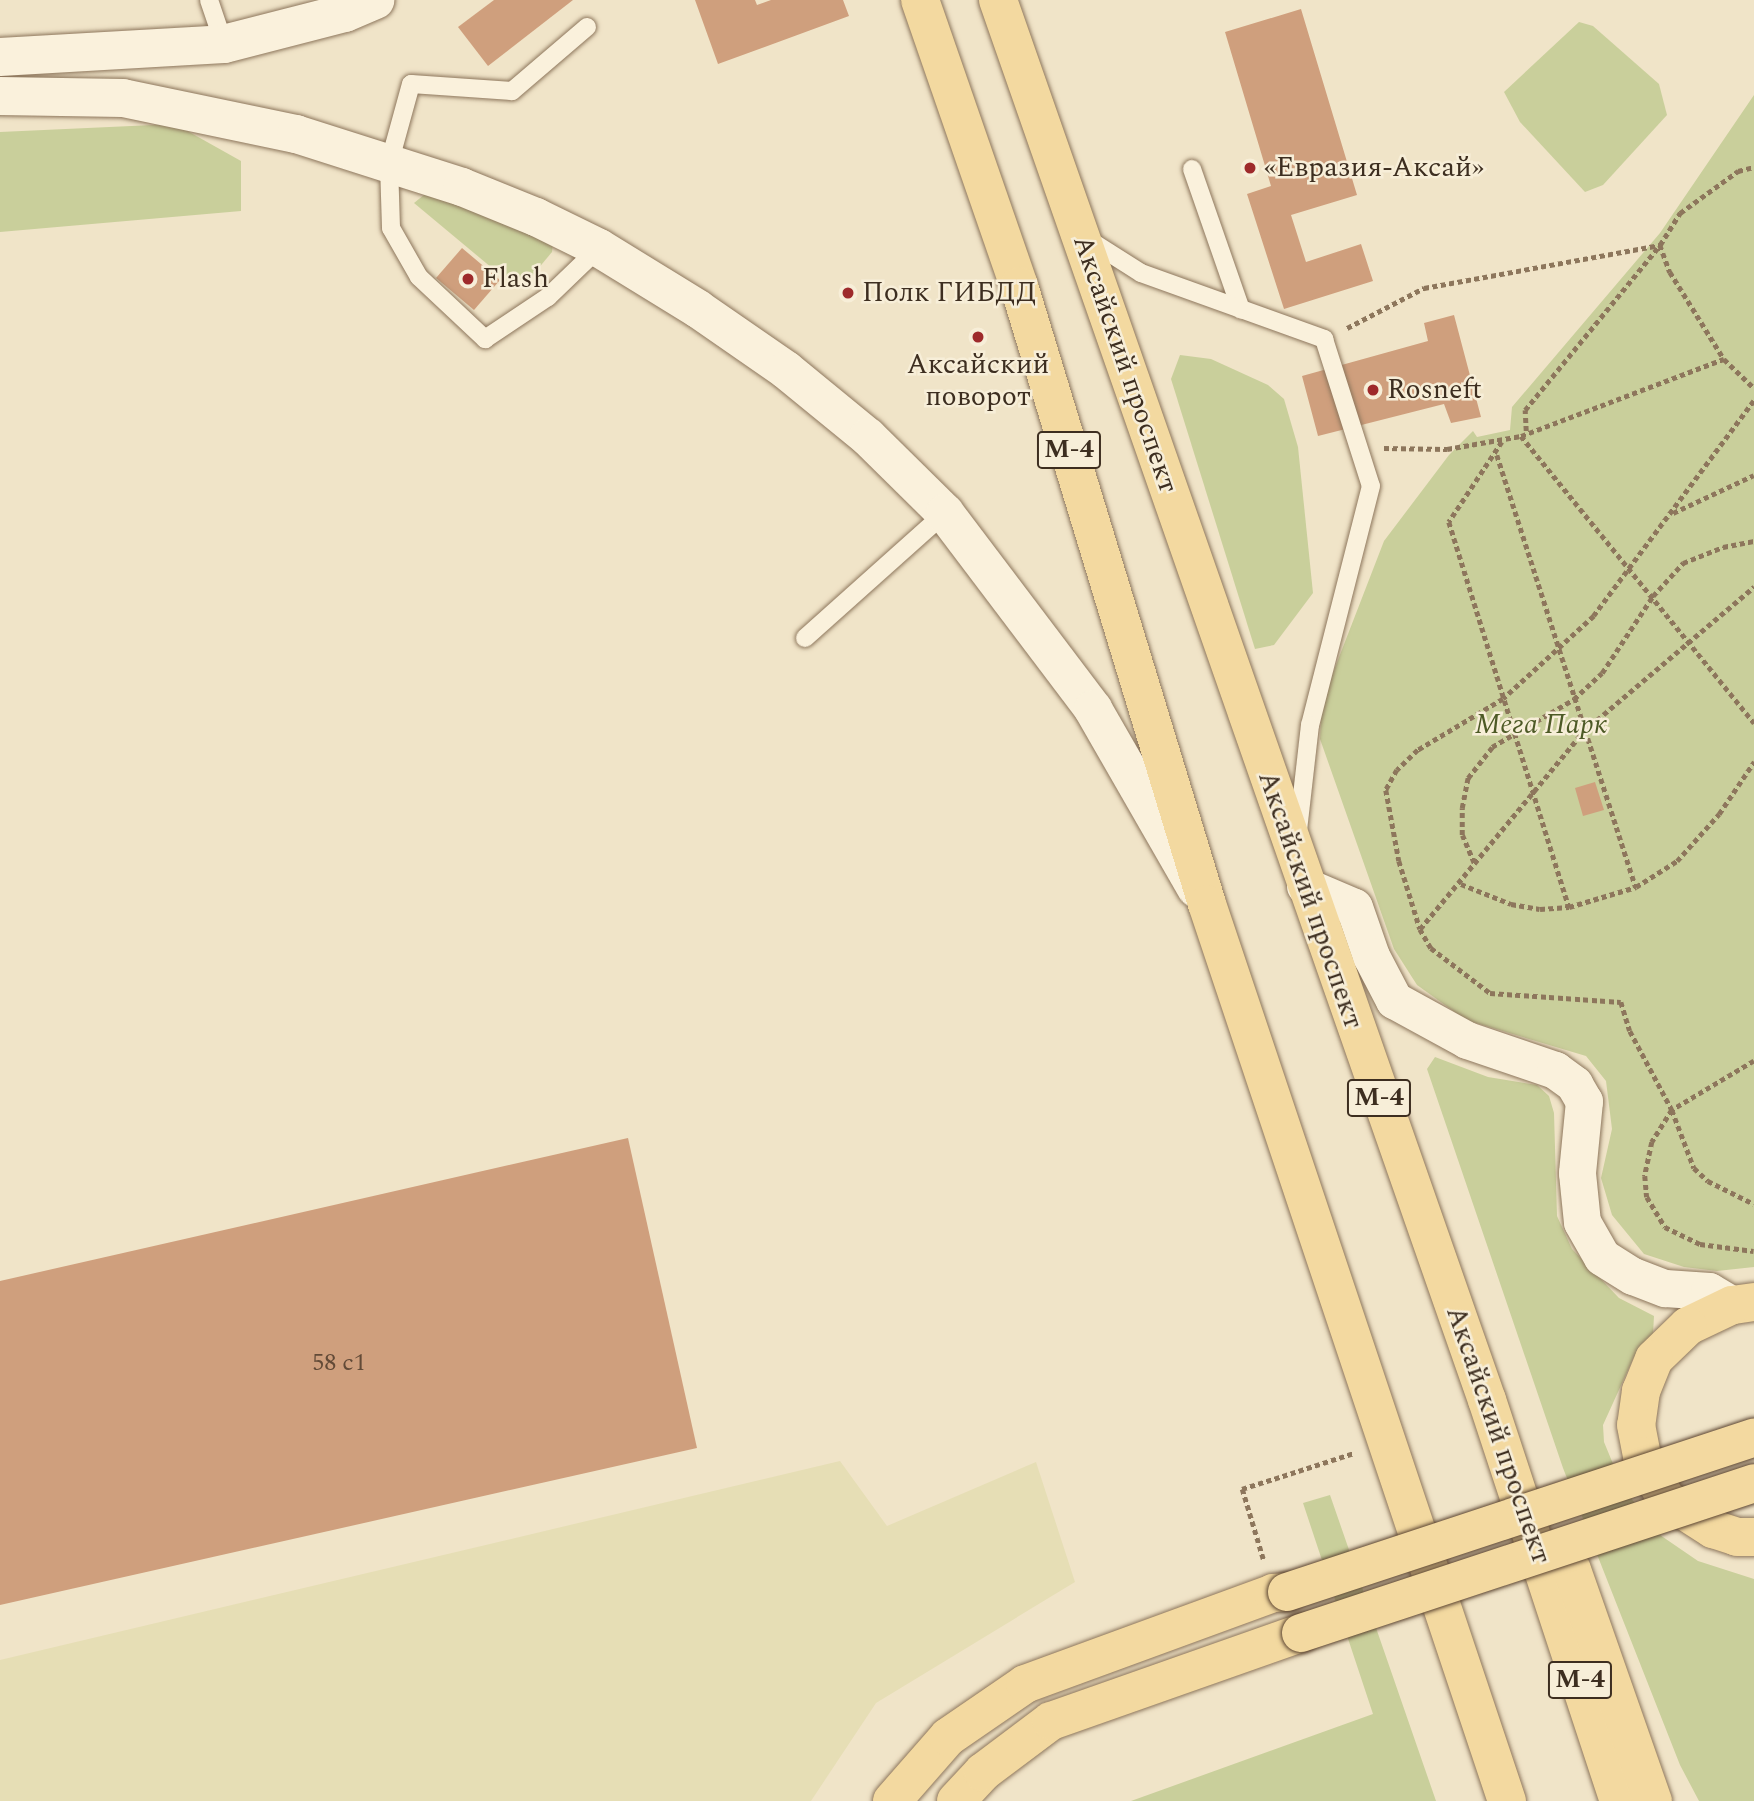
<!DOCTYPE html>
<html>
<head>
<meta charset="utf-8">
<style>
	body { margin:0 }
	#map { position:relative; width:1754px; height:1801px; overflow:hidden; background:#f0e4c8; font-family:Spectral,serif }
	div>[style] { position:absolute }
	.farmland>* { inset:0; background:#e6deb5 }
	.green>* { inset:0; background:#c9cf9b }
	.building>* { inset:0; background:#cf9f7d }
	.path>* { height:4.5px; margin-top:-2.25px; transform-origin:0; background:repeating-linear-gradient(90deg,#8d765c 0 5px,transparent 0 8.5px) }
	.roads { filter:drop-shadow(0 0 2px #8d765c) drop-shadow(0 0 2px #8d765c) }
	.lane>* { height:18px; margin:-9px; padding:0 9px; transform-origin:9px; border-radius:9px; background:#faf1dc }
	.street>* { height:37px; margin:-18.5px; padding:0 18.5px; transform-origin:18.5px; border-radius:18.5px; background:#faf1dc }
	.secondary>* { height:38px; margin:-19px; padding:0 19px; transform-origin:19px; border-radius:19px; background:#faf1dc }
	.primary>* { height:38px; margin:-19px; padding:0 19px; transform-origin:19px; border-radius:19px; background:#f3d9a0 }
	.bridges { filter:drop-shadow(0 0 2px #5b4430) drop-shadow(0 0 2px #5b4430) }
	.primary-bridge>* { height:38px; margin:-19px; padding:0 19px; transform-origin:19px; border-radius:19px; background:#f3d9a0 }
	.dots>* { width:19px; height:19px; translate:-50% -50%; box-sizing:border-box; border:4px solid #f7eed8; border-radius:50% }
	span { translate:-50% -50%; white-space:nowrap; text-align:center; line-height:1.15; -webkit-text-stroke:5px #f7eed8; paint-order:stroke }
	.number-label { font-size:24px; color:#624a37 }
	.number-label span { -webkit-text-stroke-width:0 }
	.shield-label span { padding:2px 5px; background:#f7eed8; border:2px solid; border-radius:5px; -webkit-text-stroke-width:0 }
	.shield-label { font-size:26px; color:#3d2e20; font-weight:700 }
	.poi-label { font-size:28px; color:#3d2e20 }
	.left { translate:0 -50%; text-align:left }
	.street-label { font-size:28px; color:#3d2e20 }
	.park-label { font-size:28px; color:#4d5a26; font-style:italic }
</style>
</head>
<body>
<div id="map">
	<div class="farmland">
		<i style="clip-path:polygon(840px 1461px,887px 1526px,1036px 1462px,1075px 1582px,876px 1703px,811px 1801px,0 1801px,0 1660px)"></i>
	</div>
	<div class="green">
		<i style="clip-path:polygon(1579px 22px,1593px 26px,1659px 84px,1667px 115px,1603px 185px,1585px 192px,1520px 122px,1504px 92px)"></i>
		<i style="clip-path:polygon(1754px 95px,1754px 1267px,1717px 1271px,1684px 1267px,1644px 1254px,1612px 1215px,1601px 1178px,1612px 1129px,1606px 1081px,1586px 1056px,1466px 1020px,1417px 985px,1394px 949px,1320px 739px,1321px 718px,1331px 678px,1384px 541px,1449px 455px,1473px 431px,1477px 437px,1510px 430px,1512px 407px,1660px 233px)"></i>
		<i style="clip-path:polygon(175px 124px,241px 161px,241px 211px,0 232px,0 132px)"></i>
		<i style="clip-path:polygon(435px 186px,554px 232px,552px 252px,532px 276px,510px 283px,414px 203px)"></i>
		<i style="clip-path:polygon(1180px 355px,1211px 359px,1268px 385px,1284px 399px,1298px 447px,1313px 593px,1274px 645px,1255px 649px,1171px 379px)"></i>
		<i style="clip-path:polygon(1435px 1057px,1488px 1077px,1537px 1085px,1549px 1096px,1554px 1113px,1557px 1216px,1572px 1249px,1619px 1298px,1654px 1316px,1653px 1334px,1638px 1348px,1603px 1425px,1604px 1442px,1623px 1488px,1660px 1535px,1698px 1561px,1754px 1579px,1754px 1801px,1699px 1801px,1680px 1765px,1563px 1468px,1427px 1069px)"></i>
		<i style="clip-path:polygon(1330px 1495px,1436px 1801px,1131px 1801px,1373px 1714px,1303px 1503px)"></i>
	</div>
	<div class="building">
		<i style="clip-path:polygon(494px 0,573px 0,488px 66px,458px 27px)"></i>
		<i style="clip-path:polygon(695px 0,755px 0,757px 5px,771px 0,843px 0,849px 16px,718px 64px)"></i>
		<i style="clip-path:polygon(1301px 9px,1357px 195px,1291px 215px,1306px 262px,1361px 244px,1373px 281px,1284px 309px,1247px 194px,1271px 186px,1225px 32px)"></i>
		<i style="clip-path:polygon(462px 248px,500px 280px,474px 310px,436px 278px)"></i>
		<i style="clip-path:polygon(1454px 315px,1481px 417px,1451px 423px,1444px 404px,1318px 436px,1302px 376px,1428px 341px,1424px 323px)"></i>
		<i style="clip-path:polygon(1595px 782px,1604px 810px,1583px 816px,1575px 788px)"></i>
		<i style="clip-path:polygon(628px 1138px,697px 1448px,0 1605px,0 1281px)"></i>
	</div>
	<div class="path">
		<i style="left:1347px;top:328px;width:87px;rotate:-27.5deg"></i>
		<i style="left:1424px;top:288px;width:240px;rotate:-10.3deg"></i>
		<i style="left:1660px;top:245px;width:29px;rotate:70deg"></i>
		<i style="left:1670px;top:272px;width:102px;rotate:58.2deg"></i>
		<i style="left:1724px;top:359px;width:42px;rotate:44deg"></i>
		<i style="left:1754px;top:401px;width:268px;rotate:126.7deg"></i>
		<i style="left:1594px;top:616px;width:123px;rotate:137.6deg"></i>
		<i style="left:1503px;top:699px;width:99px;rotate:149deg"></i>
		<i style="left:1418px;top:750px;width:29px;rotate:136deg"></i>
		<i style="left:1397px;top:770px;width:23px;rotate:119deg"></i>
		<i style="left:1386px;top:790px;width:72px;rotate:79.6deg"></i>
		<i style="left:1399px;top:861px;width:71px;rotate:72.8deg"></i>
		<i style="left:1420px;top:929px;width:22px;rotate:60deg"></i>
		<i style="left:1431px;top:948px;width:74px;rotate:37.3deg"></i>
		<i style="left:1490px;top:993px;width:131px;rotate:3.9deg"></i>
		<i style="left:1621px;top:1002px;width:30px;rotate:73deg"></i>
		<i style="left:1630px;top:1031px;width:89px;rotate:62deg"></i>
		<i style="left:1672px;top:1110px;width:62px;rotate:69.2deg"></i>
		<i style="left:1694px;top:1168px;width:19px;rotate:43deg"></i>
		<i style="left:1708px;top:1181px;width:51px;rotate:26.6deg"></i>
		<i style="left:1526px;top:431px;width:21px;rotate:-93deg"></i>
		<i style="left:1525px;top:410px;width:213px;rotate:-50.7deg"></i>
		<i style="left:1660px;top:245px;width:38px;rotate:-58deg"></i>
		<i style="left:1680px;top:213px;width:72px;rotate:-35.9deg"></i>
		<i style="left:1738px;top:171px;width:16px;rotate:-14deg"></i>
		<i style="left:1521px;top:436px;width:217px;rotate:-20.8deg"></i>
		<i style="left:1502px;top:442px;width:96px;rotate:123.5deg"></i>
		<i style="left:1449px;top:522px;width:403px;rotate:72.7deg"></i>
		<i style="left:1384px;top:448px;width:63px;rotate:0.9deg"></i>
		<i style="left:1447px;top:449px;width:75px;rotate:-10deg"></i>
		<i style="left:1521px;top:436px;width:370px;rotate:50.9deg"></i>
		<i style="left:1497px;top:455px;width:454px;rotate:72.2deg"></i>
		<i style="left:1673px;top:513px;width:89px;rotate:-25.1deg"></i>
		<i style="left:1474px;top:863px;width:30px;rotate:-113deg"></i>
		<i style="left:1462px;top:835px;width:27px;rotate:-90deg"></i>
		<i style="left:1462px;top:808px;width:31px;rotate:-79deg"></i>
		<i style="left:1468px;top:778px;width:39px;rotate:-52deg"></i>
		<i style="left:1492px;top:747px;width:95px;rotate:-30.3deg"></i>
		<i style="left:1574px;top:699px;width:38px;rotate:-43deg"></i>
		<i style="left:1602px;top:673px;width:92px;rotate:-56.5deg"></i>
		<i style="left:1653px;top:596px;width:45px;rotate:-47.7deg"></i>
		<i style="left:1683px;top:563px;width:43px;rotate:-21.8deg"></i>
		<i style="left:1723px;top:547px;width:32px;rotate:-11deg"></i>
		<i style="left:1461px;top:884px;width:54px;rotate:21.8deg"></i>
		<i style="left:1511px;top:904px;width:29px;rotate:10deg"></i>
		<i style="left:1540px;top:909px;width:29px;rotate:-4deg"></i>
		<i style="left:1569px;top:907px;width:70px;rotate:-16.6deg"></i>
		<i style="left:1636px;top:887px;width:49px;rotate:-32.4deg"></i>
		<i style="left:1677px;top:861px;width:63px;rotate:-48.2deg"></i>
		<i style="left:1719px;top:814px;width:63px;rotate:-56.1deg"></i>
		<i style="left:1420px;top:929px;width:257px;rotate:-50.4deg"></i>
		<i style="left:1584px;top:731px;width:223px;rotate:-40.3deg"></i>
		<i style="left:1754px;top:1061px;width:96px;rotate:149.1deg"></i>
		<i style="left:1672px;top:1110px;width:38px;rotate:122deg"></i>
		<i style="left:1652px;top:1142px;width:35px;rotate:102deg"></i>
		<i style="left:1645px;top:1176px;width:21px;rotate:85deg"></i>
		<i style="left:1647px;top:1197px;width:35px;rotate:59deg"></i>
		<i style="left:1665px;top:1227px;width:39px;rotate:26deg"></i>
		<i style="left:1700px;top:1244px;width:54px;rotate:7.4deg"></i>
		<i style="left:1263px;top:1559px;width:73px;rotate:-106.7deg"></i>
		<i style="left:1242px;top:1489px;width:118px;rotate:-17.8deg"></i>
	</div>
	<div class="roads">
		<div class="lane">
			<i style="left:209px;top:0;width:46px;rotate:71.2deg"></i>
			<i style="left:587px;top:27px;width:99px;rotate:139.5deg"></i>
			<i style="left:512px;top:91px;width:101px;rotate:-176deg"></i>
			<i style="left:411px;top:84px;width:83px;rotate:105.4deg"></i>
			<i style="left:389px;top:164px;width:64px;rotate:88.2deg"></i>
			<i style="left:391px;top:228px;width:56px;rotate:60.3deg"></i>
			<i style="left:419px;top:277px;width:91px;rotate:43.2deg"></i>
			<i style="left:485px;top:339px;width:76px;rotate:-33.7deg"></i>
			<i style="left:548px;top:297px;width:71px;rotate:-43.9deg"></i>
			<i style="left:1192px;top:169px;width:149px;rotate:70.8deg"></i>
			<i style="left:1086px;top:238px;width:65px;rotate:32.5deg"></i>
			<i style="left:1141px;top:273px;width:195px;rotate:19.8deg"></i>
			<i style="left:1324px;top:339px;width:154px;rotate:72.3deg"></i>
			<i style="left:1371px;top:486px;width:247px;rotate:104.3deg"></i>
			<i style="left:1310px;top:725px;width:106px;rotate:96.5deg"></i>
			<i style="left:805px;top:638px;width:188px;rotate:-41.8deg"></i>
		</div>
		<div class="street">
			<i style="left:1305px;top:886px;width:53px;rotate:23.2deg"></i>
			<i style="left:1354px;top:907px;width:52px;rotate:70.9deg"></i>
			<i style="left:1371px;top:956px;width:50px;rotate:62.4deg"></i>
			<i style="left:1394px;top:1000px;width:83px;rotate:28.7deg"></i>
			<i style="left:1467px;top:1040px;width:93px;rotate:18.8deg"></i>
			<i style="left:1555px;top:1070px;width:24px;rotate:36deg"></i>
			<i style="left:1574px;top:1084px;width:20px;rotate:60deg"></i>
			<i style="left:1584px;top:1101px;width:72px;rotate:95.6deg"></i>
			<i style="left:1577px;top:1173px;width:49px;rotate:84.2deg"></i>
			<i style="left:1582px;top:1222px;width:40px;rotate:60.3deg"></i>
			<i style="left:1602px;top:1257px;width:36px;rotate:32deg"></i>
			<i style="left:1633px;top:1276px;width:34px;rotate:21deg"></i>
			<i style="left:1665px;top:1288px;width:44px;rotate:3.9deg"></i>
			<i style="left:1709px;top:1291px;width:27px;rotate:31deg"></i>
		</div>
		<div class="secondary">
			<i style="left:0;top:57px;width:224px;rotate:-3.3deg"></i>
			<i style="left:224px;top:44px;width:125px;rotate:-14.4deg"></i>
			<i style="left:345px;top:13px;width:33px;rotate:-23deg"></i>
			<i style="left:0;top:96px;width:123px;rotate:0.9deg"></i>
			<i style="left:123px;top:98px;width:177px;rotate:11.8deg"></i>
			<i style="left:296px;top:134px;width:174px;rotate:17.7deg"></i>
			<i style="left:462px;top:187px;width:80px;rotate:22.1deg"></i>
			<i style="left:536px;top:217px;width:70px;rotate:26.2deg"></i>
			<i style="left:599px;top:248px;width:116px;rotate:31.6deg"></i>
			<i style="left:698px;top:309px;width:107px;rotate:34.7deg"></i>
			<i style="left:786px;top:370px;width:106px;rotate:39.3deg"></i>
			<i style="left:868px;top:437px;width:108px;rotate:44.6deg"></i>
			<i style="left:945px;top:513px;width:246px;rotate:52.9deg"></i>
			<i style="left:1093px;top:709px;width:207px;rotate:60.1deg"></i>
		</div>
		<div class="primary">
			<i style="left:920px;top:0;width:303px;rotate:70.9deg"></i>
			<i style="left:1019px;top:286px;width:646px;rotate:73.08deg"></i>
			<i style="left:1207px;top:904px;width:946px;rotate:71.51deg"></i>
			<i style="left:998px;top:0;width:1483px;rotate:70.75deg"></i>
			<i style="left:1487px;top:1400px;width:422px;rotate:71.8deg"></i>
			<i style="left:1754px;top:1302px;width:22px;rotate:172deg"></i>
			<i style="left:1732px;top:1305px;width:49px;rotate:154.5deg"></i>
			<i style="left:1688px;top:1326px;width:47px;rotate:135.9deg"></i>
			<i style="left:1654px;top:1359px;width:35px;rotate:112deg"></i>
			<i style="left:1641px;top:1391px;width:34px;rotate:98deg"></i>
			<i style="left:1636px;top:1425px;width:32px;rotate:79deg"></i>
			<i style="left:1642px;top:1456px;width:49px;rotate:60.8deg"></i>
			<i style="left:1666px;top:1499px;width:56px;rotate:32.6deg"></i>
			<i style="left:1713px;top:1529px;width:25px;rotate:18deg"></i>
			<i style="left:1737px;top:1537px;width:17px"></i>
			<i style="left:1567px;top:1568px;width:5px;rotate:22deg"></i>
			<i style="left:1572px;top:1570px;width:245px;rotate:70.7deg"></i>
			<i style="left:892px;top:1801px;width:85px;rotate:-48.8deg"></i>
			<i style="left:948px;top:1737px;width:93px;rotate:-34.5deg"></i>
			<i style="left:1025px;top:1684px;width:264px;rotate:-20.1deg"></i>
			<i style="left:1273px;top:1593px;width:14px;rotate:-4deg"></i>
			<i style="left:956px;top:1801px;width:40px;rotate:-47deg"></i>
			<i style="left:983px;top:1772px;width:85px;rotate:-36.9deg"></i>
			<i style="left:1051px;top:1721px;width:265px;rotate:-19.4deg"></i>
		</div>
	</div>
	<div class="bridges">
		<div class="primary-bridge">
			<i style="left:1287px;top:1592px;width:492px;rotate:-18.3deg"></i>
			<i style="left:1301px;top:1633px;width:477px;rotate:-18.3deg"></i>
		</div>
	</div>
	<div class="dots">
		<i style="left:1250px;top:168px;background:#9e2a2b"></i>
		<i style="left:468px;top:279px;background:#9e2a2b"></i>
		<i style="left:848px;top:293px;background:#9e2a2b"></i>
		<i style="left:978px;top:337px;background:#9e2a2b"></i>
		<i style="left:1373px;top:390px;background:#9e2a2b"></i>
	</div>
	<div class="number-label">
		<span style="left:339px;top:1364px">58 с1</span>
	</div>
	<div class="shield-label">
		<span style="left:1069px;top:450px">М-4</span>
		<span style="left:1379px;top:1098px">М-4</span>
		<span style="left:1580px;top:1680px">М-4</span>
	</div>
	<div class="poi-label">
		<span class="left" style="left:1264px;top:168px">«Евразия-Аксай»</span>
		<span class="left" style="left:482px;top:279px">Flash</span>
		<span class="left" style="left:862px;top:293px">Полк ГИБДД</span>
		<span style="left:978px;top:381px">Аксайский<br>поворот</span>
		<span class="left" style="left:1387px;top:390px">Rosneft</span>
	</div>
	<div class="street-label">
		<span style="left:1125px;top:364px;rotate:71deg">Аксайский проспект</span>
		<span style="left:1310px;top:900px;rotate:71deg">Аксайский проспект</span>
		<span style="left:1498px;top:1435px;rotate:71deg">Аксайский проспект</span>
	</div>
	<div class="park-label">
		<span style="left:1541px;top:725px">Мега Парк</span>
	</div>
</div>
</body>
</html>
